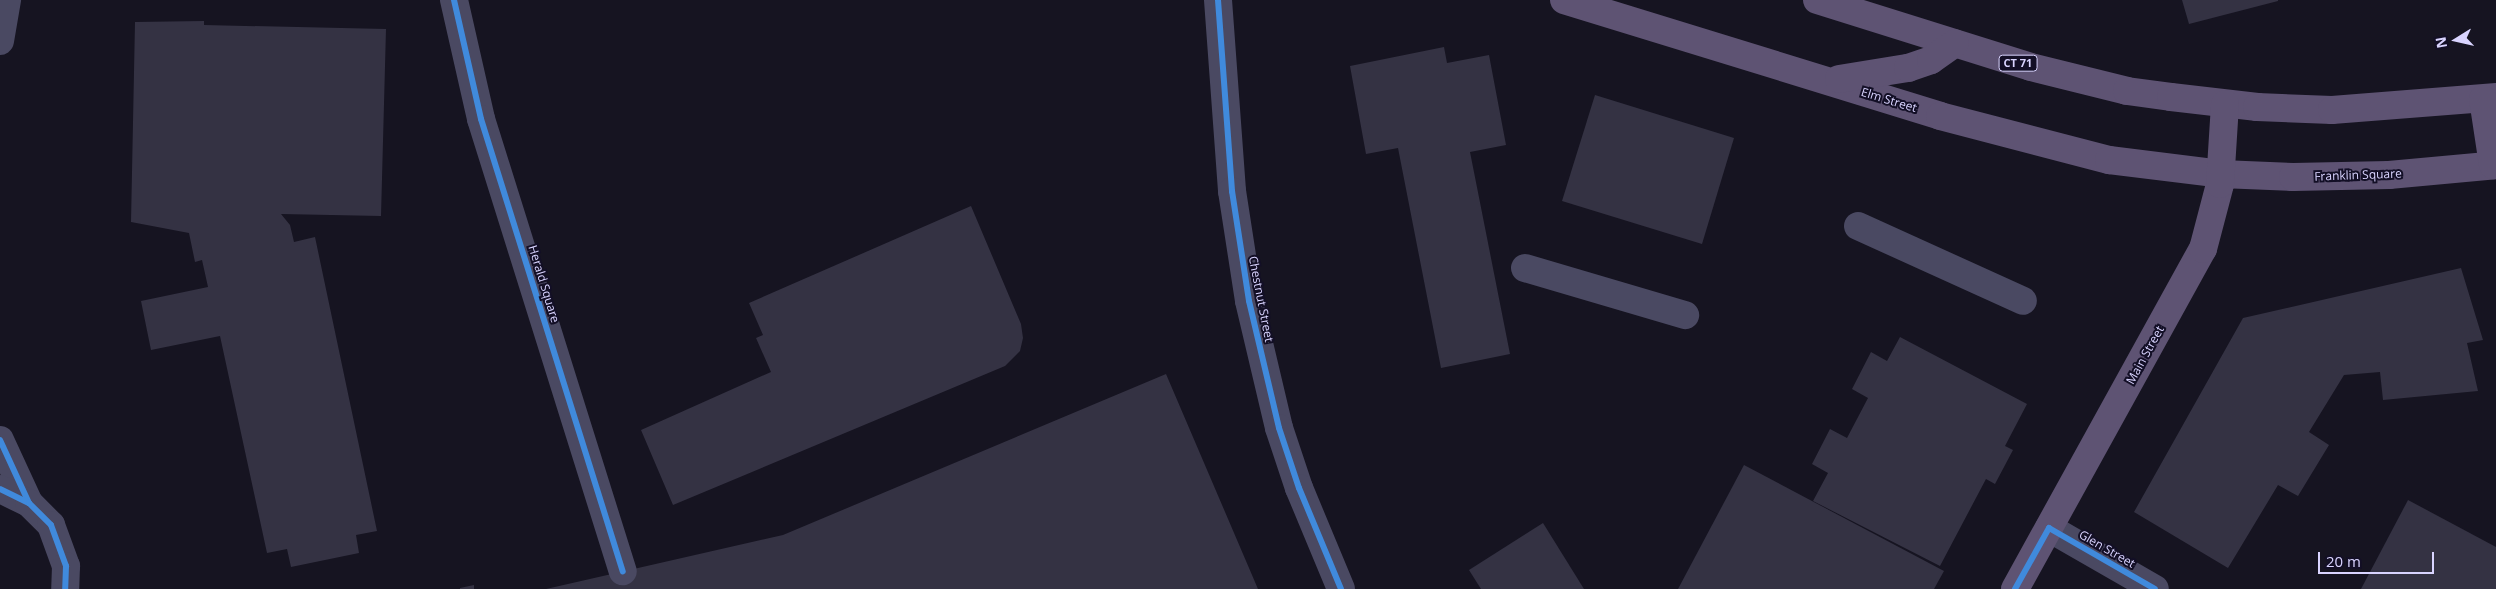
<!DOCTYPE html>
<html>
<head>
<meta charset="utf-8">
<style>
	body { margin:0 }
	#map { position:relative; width:2496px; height:589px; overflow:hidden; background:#161421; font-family:"Open Sans",sans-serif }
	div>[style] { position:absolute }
	.building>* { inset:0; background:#343243 }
	.minor>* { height:28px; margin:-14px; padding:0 14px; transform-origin:14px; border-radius:14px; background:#4a4962 }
	.major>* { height:28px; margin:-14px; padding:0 14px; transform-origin:14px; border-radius:14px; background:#5e5373 }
	.cycleway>* { height:6px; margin:-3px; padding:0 3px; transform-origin:3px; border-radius:3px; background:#408adc }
	span { translate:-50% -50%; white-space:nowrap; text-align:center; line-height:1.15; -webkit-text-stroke:4px #130f26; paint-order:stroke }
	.shield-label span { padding:1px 4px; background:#130f26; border:1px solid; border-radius:4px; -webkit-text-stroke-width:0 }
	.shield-label { font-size:11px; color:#d9d4ff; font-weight:700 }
	.street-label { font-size:12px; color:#d9d4ff }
	.north { position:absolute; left:2431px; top:15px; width:50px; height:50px; -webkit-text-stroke:4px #130f26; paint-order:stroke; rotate:260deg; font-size:14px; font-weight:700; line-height:20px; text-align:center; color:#d9d4ff }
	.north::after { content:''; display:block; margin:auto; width:18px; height:22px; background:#d9d4ff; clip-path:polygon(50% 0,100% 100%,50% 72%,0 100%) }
	.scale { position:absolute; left:2318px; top:552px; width:116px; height:22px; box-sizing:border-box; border:2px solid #d9d4ff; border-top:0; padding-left:6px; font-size:15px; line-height:18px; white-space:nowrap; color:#d9d4ff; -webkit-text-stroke:4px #130f26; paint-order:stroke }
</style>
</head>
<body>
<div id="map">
	<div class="building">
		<i style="clip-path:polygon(2182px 0,2278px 0,2278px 1px,2189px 24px)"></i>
		<i style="clip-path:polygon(204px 21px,204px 25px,386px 29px,381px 216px,281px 214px,290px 225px,294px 242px,315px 237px,377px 531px,356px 535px,359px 553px,291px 567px,287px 549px,267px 553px,220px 336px,151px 350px,141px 301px,208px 287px,202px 260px,195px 262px,189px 233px,131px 222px,135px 22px)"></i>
		<i style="clip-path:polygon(1444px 47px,1447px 63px,1489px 55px,1506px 145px,1470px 152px,1510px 354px,1441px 368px,1398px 148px,1366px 154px,1350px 66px)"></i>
		<i style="clip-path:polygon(1595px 95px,1734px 138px,1702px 244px,1562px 201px)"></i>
		<i style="clip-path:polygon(971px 206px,1021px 324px,1023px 338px,1020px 351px,1005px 366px,673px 505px,641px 430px,771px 372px,756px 338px,763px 335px,749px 303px)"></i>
		<i style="clip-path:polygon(2461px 268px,2483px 340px,2467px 343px,2478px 391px,2383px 400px,2380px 372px,2344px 375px,2309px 432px,2329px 445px,2298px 496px,2278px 485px,2228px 568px,2134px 512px,2243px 318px)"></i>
		<i style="clip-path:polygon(1900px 337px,2027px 404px,2005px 446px,2013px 450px,1995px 484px,1986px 479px,1940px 566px,1813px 501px,1828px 473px,1812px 464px,1830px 429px,1847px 438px,1868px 398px,1852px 389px,1871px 352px,1887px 361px)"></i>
		<i style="clip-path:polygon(1166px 374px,1258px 589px,546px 589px,783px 535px)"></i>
		<i style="clip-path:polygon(1744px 465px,1944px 571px,1934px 589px,1678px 589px)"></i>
		<i style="clip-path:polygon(2408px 500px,2496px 547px,2496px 589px,2361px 589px)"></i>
		<i style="clip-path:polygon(1543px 523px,1584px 589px,1481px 589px,1469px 570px)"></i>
		<i style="clip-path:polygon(474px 585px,474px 589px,460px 589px,460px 588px)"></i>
	</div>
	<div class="minor">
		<i style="left:454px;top:0;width:122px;rotate:77.2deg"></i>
		<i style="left:481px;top:119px;width:474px;rotate:72.6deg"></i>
		<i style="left:1218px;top:0;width:192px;rotate:85.8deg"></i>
		<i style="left:1232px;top:191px;width:111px;rotate:81.2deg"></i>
		<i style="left:1249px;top:301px;width:130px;rotate:76.7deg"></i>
		<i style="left:1279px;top:428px;width:63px;rotate:71.6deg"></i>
		<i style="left:1299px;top:488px;width:109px;rotate:67.4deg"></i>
		<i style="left:0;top:41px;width:42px;rotate:-80.3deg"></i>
		<i style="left:1858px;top:226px;width:181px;rotate:24.4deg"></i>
		<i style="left:1525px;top:268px;width:167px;rotate:16.4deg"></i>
		<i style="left:0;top:440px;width:69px;rotate:65.3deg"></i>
		<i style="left:0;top:489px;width:32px;rotate:26deg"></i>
		<i style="left:29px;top:503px;width:31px;rotate:45deg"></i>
		<i style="left:51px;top:525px;width:44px;rotate:69.9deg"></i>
		<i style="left:66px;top:566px;width:23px;rotate:92deg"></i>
		<i style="left:2049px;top:528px;width:122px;rotate:29.9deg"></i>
	</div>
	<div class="major">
		<i style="left:1564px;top:0;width:393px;rotate:17.1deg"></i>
		<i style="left:1940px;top:116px;width:175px;rotate:14.6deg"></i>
		<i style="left:2109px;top:160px;width:113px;rotate:7.1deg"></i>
		<i style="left:2221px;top:174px;width:72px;rotate:2.4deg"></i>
		<i style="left:2293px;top:177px;width:96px;rotate:-1.2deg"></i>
		<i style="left:2389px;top:175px;width:107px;rotate:-5.3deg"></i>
		<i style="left:1817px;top:0;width:224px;rotate:17.4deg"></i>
		<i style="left:2031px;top:67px;width:99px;rotate:14deg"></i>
		<i style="left:2127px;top:91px;width:44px;rotate:7.8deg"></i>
		<i style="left:2171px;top:97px;width:87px;rotate:6.6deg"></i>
		<i style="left:2257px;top:107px;width:75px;rotate:2.3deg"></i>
		<i style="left:2332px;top:110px;width:165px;rotate:-4.5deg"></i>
		<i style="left:1839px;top:79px;width:70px;rotate:-9.1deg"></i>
		<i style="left:1908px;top:68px;width:24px;rotate:-19deg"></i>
		<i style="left:1931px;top:60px;width:29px;rotate:-35deg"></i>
		<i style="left:2483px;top:99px;width:67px;rotate:81.4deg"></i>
		<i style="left:2015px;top:589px;width:389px;rotate:-61.1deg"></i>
		<i style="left:2203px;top:249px;width:67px;rotate:-75.3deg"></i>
		<i style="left:2220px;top:184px;width:80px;rotate:-86.4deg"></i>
	</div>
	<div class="cycleway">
		<i style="left:454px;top:0;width:122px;rotate:77.2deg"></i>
		<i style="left:481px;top:119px;width:474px;rotate:72.6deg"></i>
		<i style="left:1218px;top:0;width:192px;rotate:85.8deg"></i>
		<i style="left:1232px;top:191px;width:111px;rotate:81.2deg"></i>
		<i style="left:1249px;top:301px;width:130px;rotate:76.7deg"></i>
		<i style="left:1279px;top:428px;width:63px;rotate:71.6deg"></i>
		<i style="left:1299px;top:488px;width:109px;rotate:67.4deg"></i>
		<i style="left:0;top:440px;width:69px;rotate:65.3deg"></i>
		<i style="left:0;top:489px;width:32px;rotate:26deg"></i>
		<i style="left:29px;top:503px;width:31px;rotate:45deg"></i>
		<i style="left:51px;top:525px;width:44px;rotate:69.9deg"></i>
		<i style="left:66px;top:566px;width:23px;rotate:92deg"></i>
		<i style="left:2015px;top:589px;width:70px;rotate:-60.9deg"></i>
		<i style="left:2049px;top:528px;width:122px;rotate:29.9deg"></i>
	</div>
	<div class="shield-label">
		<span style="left:2018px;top:63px">CT 71</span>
	</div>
	<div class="street-label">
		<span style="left:1889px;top:100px;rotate:17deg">Elm Street</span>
		<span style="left:2358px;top:175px;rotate:-2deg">Franklin Square</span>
		<span style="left:544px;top:284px;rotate:73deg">Herald Square</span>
		<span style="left:1261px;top:299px;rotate:79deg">Chestnut Street</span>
		<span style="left:2145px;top:355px;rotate:-61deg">Main Street</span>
		<span style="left:2107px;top:549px;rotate:30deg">Glen Street</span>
	</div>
	<div class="north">N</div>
	<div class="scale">20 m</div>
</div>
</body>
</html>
